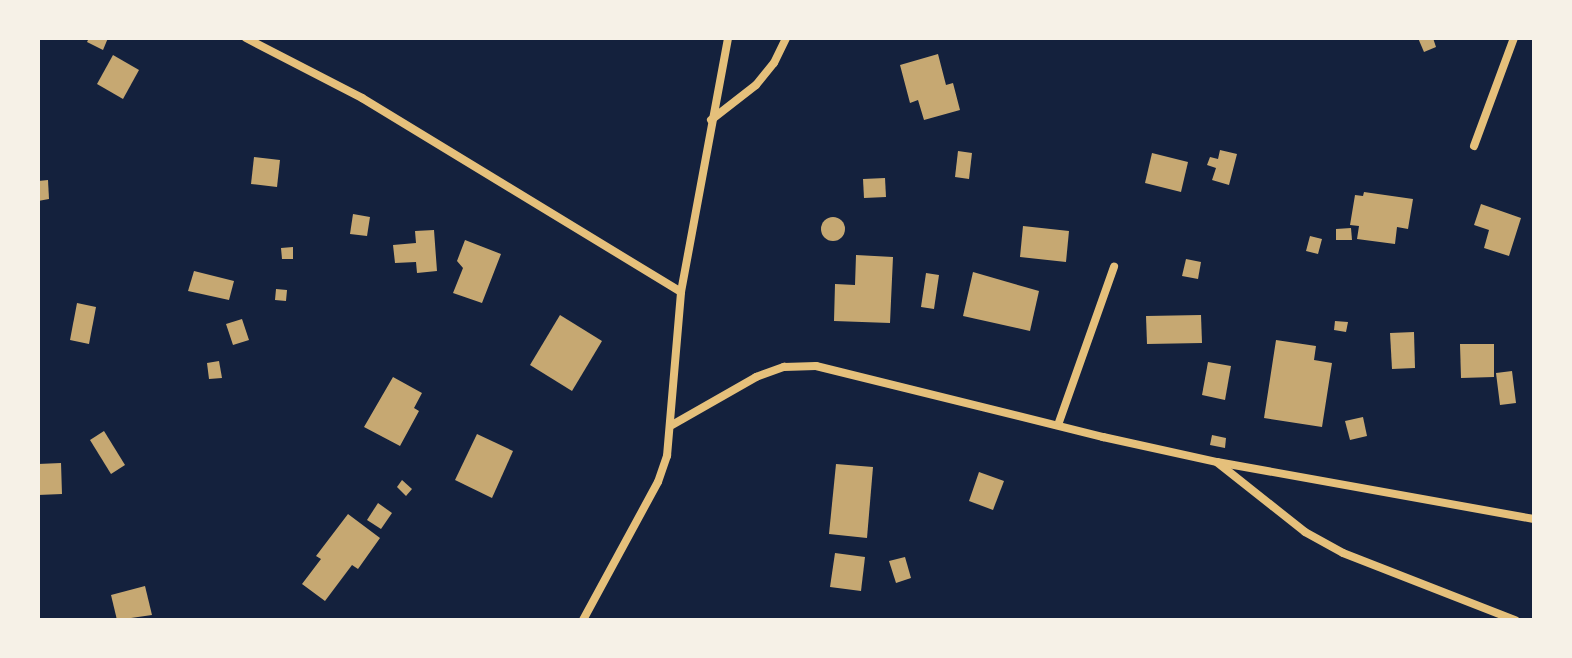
<!DOCTYPE html>
<html>
<head>
<meta charset="utf-8">
<style>
	body { margin:0 }
	#map { position:relative; width:1572px; height:658px; overflow:hidden; background:#14213d; font-family:"Zilla Slab",serif }
	div>[style] { position:absolute }
	.building>* { inset:0; background:#c6a872 }
	.round { border-radius:50% }
	.minor>* { height:8px; margin:-4px; padding:0 4px; transform-origin:4px; border-radius:4px; background:#e5c07b }
	span { translate:-50% -50%; white-space:nowrap; text-align:center; line-height:1.15; -webkit-text-stroke:8px #f6f1e7; paint-order:stroke }
	.frame { position:absolute; inset:0; border:40px solid #f6f1e7; pointer-events:none }
</style>
</head>
<body>
<div id="map">
	<div class="building">
		<i style="clip-path:polygon(89px 38px,108px 38px,103px 50px,87px 42px)"></i>
		<i style="clip-path:polygon(1418px 38px,1433px 38px,1436px 47px,1424px 52px)"></i>
		<i style="clip-path:polygon(938px 54px,946px 85px,953px 83px,960px 110px,924px 120px,918px 100px,910px 103px,900px 65px)"></i>
		<i style="clip-path:polygon(113px 55px,139px 70px,123px 99px,97px 84px)"></i>
		<i style="clip-path:polygon(1220px 150px,1237px 154px,1229px 185px,1212px 180px,1216px 168px,1207px 165px,1210px 157px,1218px 159px)"></i>
		<i style="clip-path:polygon(958px 151px,972px 153px,969px 179px,955px 177px)"></i>
		<i style="clip-path:polygon(1152px 153px,1188px 162px,1181px 192px,1145px 183px)"></i>
		<i style="clip-path:polygon(254px 157px,280px 160px,277px 187px,251px 184px)"></i>
		<i style="clip-path:polygon(885px 178px,886px 197px,864px 198px,863px 179px)"></i>
		<i style="clip-path:polygon(48px 180px,49px 199px,38px 201px,38px 181px)"></i>
		<i style="clip-path:polygon(1364px 192px,1413px 199px,1408px 229px,1397px 227px,1395px 244px,1357px 239px,1359px 226px,1350px 225px,1355px 195px,1363px 196px)"></i>
		<i style="clip-path:polygon(1481px 204px,1521px 218px,1509px 256px,1484px 248px,1489px 230px,1474px 225px)"></i>
		<i style="clip-path:polygon(353px 214px,370px 217px,367px 236px,350px 234px)"></i>
		<i class="round" style="left:821px;top:217px;width:24px;height:24px"></i>
		<i style="clip-path:polygon(1023px 226px,1069px 231px,1066px 262px,1020px 257px)"></i>
		<i style="clip-path:polygon(1351px 228px,1352px 240px,1336px 240px,1336px 229px)"></i>
		<i style="clip-path:polygon(434px 230px,437px 271px,417px 273px,416px 262px,395px 263px,393px 245px,416px 243px,415px 231px)"></i>
		<i style="clip-path:polygon(1310px 236px,1322px 239px,1318px 254px,1306px 251px)"></i>
		<i style="clip-path:polygon(465px 240px,501px 254px,482px 303px,453px 293px,463px 268px,457px 261px)"></i>
		<i style="clip-path:polygon(293px 247px,293px 259px,282px 259px,281px 248px)"></i>
		<i style="clip-path:polygon(856px 255px,893px 257px,890px 323px,834px 321px,835px 284px,855px 285px)"></i>
		<i style="clip-path:polygon(1186px 259px,1201px 262px,1198px 279px,1182px 276px)"></i>
		<i style="clip-path:polygon(194px 271px,234px 281px,229px 300px,188px 291px)"></i>
		<i style="clip-path:polygon(973px 272px,1039px 291px,1030px 331px,963px 316px)"></i>
		<i style="clip-path:polygon(926px 273px,939px 275px,934px 309px,921px 307px)"></i>
		<i style="clip-path:polygon(276px 289px,287px 290px,286px 301px,275px 300px)"></i>
		<i style="clip-path:polygon(77px 303px,96px 307px,89px 344px,70px 340px)"></i>
		<i style="clip-path:polygon(560px 315px,602px 341px,572px 391px,530px 365px)"></i>
		<i style="clip-path:polygon(1201px 315px,1202px 343px,1147px 344px,1146px 316px)"></i>
		<i style="clip-path:polygon(242px 319px,249px 340px,233px 345px,226px 324px)"></i>
		<i style="clip-path:polygon(1335px 321px,1348px 322px,1346px 332px,1334px 330px)"></i>
		<i style="clip-path:polygon(1414px 332px,1415px 368px,1392px 369px,1390px 333px)"></i>
		<i style="clip-path:polygon(1276px 340px,1316px 346px,1314px 360px,1332px 363px,1322px 427px,1264px 418px)"></i>
		<i style="clip-path:polygon(1460px 344px,1494px 344px,1494px 377px,1461px 378px)"></i>
		<i style="clip-path:polygon(219px 361px,222px 378px,209px 379px,207px 363px)"></i>
		<i style="clip-path:polygon(1208px 362px,1231px 366px,1225px 400px,1202px 395px)"></i>
		<i style="clip-path:polygon(1512px 371px,1516px 403px,1500px 405px,1496px 373px)"></i>
		<i style="clip-path:polygon(393px 377px,422px 393px,414px 408px,419px 411px,400px 446px,364px 427px)"></i>
		<i style="clip-path:polygon(1363px 417px,1367px 436px,1350px 440px,1345px 421px)"></i>
		<i style="clip-path:polygon(104px 431px,125px 465px,111px 474px,90px 440px)"></i>
		<i style="clip-path:polygon(477px 434px,513px 451px,492px 498px,455px 480px)"></i>
		<i style="clip-path:polygon(1212px 435px,1226px 438px,1225px 448px,1210px 445px)"></i>
		<i style="clip-path:polygon(61px 463px,62px 494px,38px 495px,38px 464px)"></i>
		<i style="clip-path:polygon(836px 464px,873px 467px,867px 538px,829px 534px)"></i>
		<i style="clip-path:polygon(979px 472px,1004px 481px,993px 510px,969px 501px)"></i>
		<i style="clip-path:polygon(402px 480px,412px 489px,406px 496px,397px 487px)"></i>
		<i style="clip-path:polygon(378px 503px,392px 513px,381px 529px,367px 520px)"></i>
		<i style="clip-path:polygon(348px 514px,380px 538px,358px 569px,352px 565px,325px 601px,302px 584px,321px 559px,316px 556px)"></i>
		<i style="clip-path:polygon(835px 553px,865px 557px,861px 591px,830px 587px)"></i>
		<i style="clip-path:polygon(905px 557px,911px 578px,896px 583px,889px 561px)"></i>
		<i style="clip-path:polygon(145px 586px,152px 615px,117px 620px,111px 595px)"></i>
	</div>
	<div class="minor">
		<i style="left:246px;top:38px;width:131px;rotate:27.3deg"></i>
		<i style="left:362px;top:98px;width:373px;rotate:31.3deg"></i>
		<i style="left:711px;top:120px;width:57px;rotate:-37.9deg"></i>
		<i style="left:756px;top:85px;width:28px;rotate:-51deg"></i>
		<i style="left:774px;top:63px;width:28px;rotate:-64deg"></i>
		<i style="left:1474px;top:146px;width:115px;rotate:-69.7deg"></i>
		<i style="left:672px;top:425px;width:97px;rotate:-29.7deg"></i>
		<i style="left:756px;top:377px;width:30px;rotate:-20deg"></i>
		<i style="left:784px;top:367px;width:32px;rotate:-2deg"></i>
		<i style="left:816px;top:366px;width:296px;rotate:13.9deg"></i>
		<i style="left:1103px;top:437px;width:117px;rotate:12.4deg"></i>
		<i style="left:1217px;top:462px;width:322px;rotate:10.2deg"></i>
		<i style="left:1058px;top:425px;width:168px;rotate:-70.5deg"></i>
		<i style="left:1218px;top:463px;width:111px;rotate:38.4deg"></i>
		<i style="left:1305px;top:532px;width:43px;rotate:28.9deg"></i>
		<i style="left:1343px;top:553px;width:185px;rotate:21.3deg"></i>
		<i style="left:583px;top:620px;width:157px;rotate:-61.5deg"></i>
		<i style="left:658px;top:482px;width:28px;rotate:-71deg"></i>
		<i style="left:667px;top:456px;width:165px;rotate:-85.1deg"></i>
		<i style="left:681px;top:292px;width:258px;rotate:-79.5deg"></i>
	</div>
	<div class="frame"></div>
</div>
</body>
</html>
